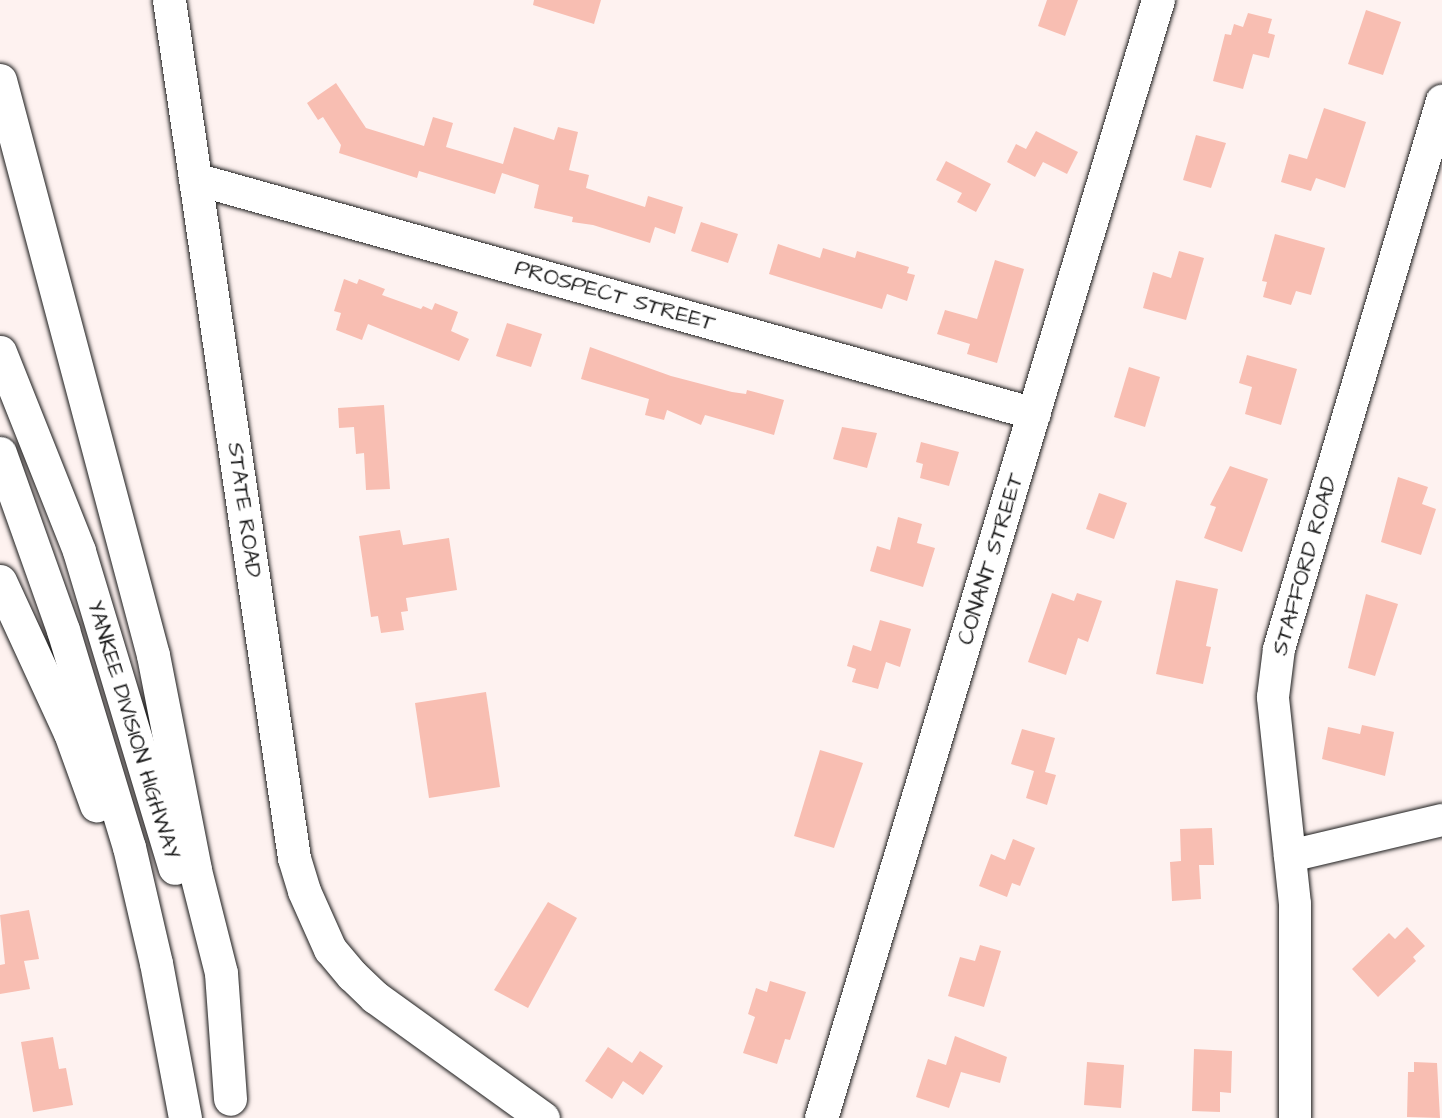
<!DOCTYPE html>
<html>
<head>
<meta charset="utf-8">
<style>
	body { margin:0 }
	#map { position:relative; width:1442px; height:1118px; overflow:hidden; background:#fef2f0; font-family:"Architects Daughter",sans-serif }
	div>[style] { position:absolute }
	.building>* { inset:0; background:#f8beb2 }
	.roads { filter:drop-shadow(0 0 2px #1c1c1c) drop-shadow(0 0 2px #1c1c1c) }
	.minor>* { height:32px; margin:-16px; padding:0 16px; transform-origin:16px; border-radius:16px; background:#fff }
	.major>* { height:33px; margin:-16.5px; padding:0 16.5px; transform-origin:16.5px; border-radius:16.5px; background:#fff }
	.highway>* { height:33px; margin:-16.5px; padding:0 16.5px; transform-origin:16.5px; border-radius:16.5px; background:#fff }
	span { translate:-50% -50%; white-space:nowrap; text-align:center; line-height:1.15; -webkit-text-stroke:5px #fff; paint-order:stroke }
	.street-label { font-size:22px; color:#1c1c1c }
</style>
</head>
<body>
<div id="map">
	<div class="building">
		<i style="clip-path:polygon(534px 0,601px 0,594px 24px,533px 5px)"></i>
		<i style="clip-path:polygon(1047px 0,1078px 0,1065px 36px,1038px 26px)"></i>
		<i style="clip-path:polygon(1366px 10px,1401px 22px,1383px 75px,1348px 64px)"></i>
		<i style="clip-path:polygon(1248px 13px,1272px 19px,1268px 33px,1275px 35px,1269px 58px,1253px 54px,1243px 89px,1213px 81px,1225px 34px,1231px 35px,1234px 24px,1243px 27px)"></i>
		<i style="clip-path:polygon(336px 83px,366px 128px,424px 146px,433px 117px,453px 123px,446px 147px,503px 164px,514px 127px,554px 140px,558px 127px,578px 132px,569px 170px,589px 175px,586px 188px,645px 207px,648px 196px,683px 207px,675px 234px,655px 227px,650px 243px,593px 225px,572px 222px,573px 217px,534px 208px,539px 185px,502px 173px,495px 194px,419px 171px,417px 178px,339px 153px,341px 145px,323px 117px,318px 120px,307px 103px)"></i>
		<i style="clip-path:polygon(1324px 108px,1366px 122px,1345px 188px,1316px 178px,1311px 191px,1281px 182px,1289px 154px,1307px 159px)"></i>
		<i style="clip-path:polygon(1036px 131px,1078px 152px,1067px 174px,1043px 162px,1035px 177px,1007px 162px,1016px 144px,1026px 149px)"></i>
		<i style="clip-path:polygon(1196px 135px,1226px 143px,1211px 188px,1183px 180px)"></i>
		<i style="clip-path:polygon(946px 161px,991px 184px,976px 212px,957px 202px,962px 193px,936px 180px)"></i>
		<i style="clip-path:polygon(701px 222px,738px 234px,728px 263px,691px 251px)"></i>
		<i style="clip-path:polygon(1275px 234px,1325px 248px,1311px 295px,1296px 291px,1291px 305px,1263px 297px,1267px 282px,1262px 281px)"></i>
		<i style="clip-path:polygon(778px 244px,820px 258px,823px 248px,855px 258px,857px 251px,909px 267px,907px 273px,915px 275px,907px 301px,887px 294px,882px 309px,769px 274px)"></i>
		<i style="clip-path:polygon(1179px 251px,1204px 258px,1186px 320px,1143px 308px,1153px 272px,1171px 278px)"></i>
		<i style="clip-path:polygon(995px 260px,1024px 269px,997px 363px,967px 354px,970px 344px,937px 334px,945px 310px,977px 319px)"></i>
		<i style="clip-path:polygon(344px 279px,357px 284px,359px 279px,385px 289px,382px 295px,421px 309px,423px 306px,432px 310px,435px 303px,458px 312px,451px 331px,469px 339px,459px 361px,368px 324px,362px 340px,336px 330px,341px 313px,334px 311px)"></i>
		<i style="clip-path:polygon(507px 323px,542px 334px,531px 367px,496px 356px)"></i>
		<i style="clip-path:polygon(590px 347px,671px 376px,732px 392px,746px 394px,747px 390px,784px 400px,774px 435px,705px 415px,701px 425px,667px 410px,664px 420px,645px 415px,649px 399px,581px 379px)"></i>
		<i style="clip-path:polygon(1247px 355px,1297px 369px,1281px 425px,1245px 414px,1252px 387px,1239px 383px)"></i>
		<i style="clip-path:polygon(1129px 367px,1160px 377px,1145px 427px,1114px 417px)"></i>
		<i style="clip-path:polygon(384px 405px,390px 489px,366px 490px,364px 453px,356px 454px,354px 427px,339px 428px,338px 408px)"></i>
		<i style="clip-path:polygon(842px 427px,877px 433px,867px 468px,833px 459px)"></i>
		<i style="clip-path:polygon(921px 442px,959px 452px,949px 486px,920px 478px,923px 464px,916px 462px)"></i>
		<i style="clip-path:polygon(1230px 466px,1268px 479px,1242px 552px,1204px 538px,1216px 507px,1210px 505px)"></i>
		<i style="clip-path:polygon(1398px 477px,1428px 487px,1422px 504px,1436px 509px,1421px 555px,1381px 542px)"></i>
		<i style="clip-path:polygon(1099px 493px,1127px 503px,1114px 539px,1086px 529px)"></i>
		<i style="clip-path:polygon(898px 517px,922px 524px,917px 543px,935px 548px,923px 587px,870px 571px,877px 546px,890px 550px)"></i>
		<i style="clip-path:polygon(400px 530px,403px 545px,449px 538px,457px 590px,406px 598px,408px 611px,401px 612px,404px 630px,381px 633px,378px 616px,371px 617px,359px 536px)"></i>
		<i style="clip-path:polygon(1176px 580px,1218px 589px,1206px 646px,1211px 647px,1203px 684px,1156px 674px)"></i>
		<i style="clip-path:polygon(1052px 593px,1074px 601px,1077px 593px,1102px 601px,1088px 642px,1078px 638px,1066px 675px,1028px 662px)"></i>
		<i style="clip-path:polygon(1366px 594px,1398px 604px,1375px 676px,1348px 668px)"></i>
		<i style="clip-path:polygon(880px 620px,911px 629px,900px 667px,886px 662px,878px 689px,852px 682px,856px 669px,847px 666px,853px 645px,871px 651px)"></i>
		<i style="clip-path:polygon(486px 692px,500px 787px,429px 798px,415px 703px)"></i>
		<i style="clip-path:polygon(1362px 725px,1394px 732px,1385px 776px,1322px 759px,1328px 727px,1360px 734px)"></i>
		<i style="clip-path:polygon(1022px 729px,1055px 738px,1045px 772px,1056px 775px,1047px 805px,1026px 798px,1034px 771px,1011px 764px)"></i>
		<i style="clip-path:polygon(820px 750px,863px 763px,834px 848px,794px 836px)"></i>
		<i style="clip-path:polygon(1212px 828px,1214px 865px,1199px 865px,1201px 899px,1172px 901px,1170px 862px,1181px 861px,1180px 829px)"></i>
		<i style="clip-path:polygon(1013px 839px,1035px 848px,1020px 886px,1012px 883px,1007px 897px,979px 886px,991px 854px,1005px 860px)"></i>
		<i style="clip-path:polygon(548px 902px,577px 918px,528px 1008px,494px 990px)"></i>
		<i style="clip-path:polygon(29px 910px,39px 959px,24px 961px,30px 989px,0 994px,0 965px,5px 964px,0 915px)"></i>
		<i style="clip-path:polygon(1407px 927px,1425px 946px,1413px 957px,1416px 961px,1378px 997px,1352px 969px,1389px 933px,1395px 939px)"></i>
		<i style="clip-path:polygon(980px 945px,1001px 951px,984px 1007px,948px 996px,960px 957px,975px 961px)"></i>
		<i style="clip-path:polygon(770px 981px,806px 992px,790px 1040px,785px 1039px,777px 1064px,743px 1053px,755px 1017px,748px 1014px,756px 988px,767px 992px)"></i>
		<i style="clip-path:polygon(955px 1036px,1007px 1057px,1000px 1083px,961px 1072px,949px 1108px,916px 1097px,928px 1059px,946px 1065px)"></i>
		<i style="clip-path:polygon(53px 1037px,59px 1069px,66px 1068px,73px 1105px,33px 1112px,21px 1042px)"></i>
		<i style="clip-path:polygon(608px 1047px,632px 1063px,640px 1051px,663px 1066px,643px 1095px,623px 1081px,612px 1099px,585px 1081px)"></i>
		<i style="clip-path:polygon(1194px 1049px,1232px 1051px,1231px 1093px,1220px 1092px,1220px 1112px,1192px 1111px)"></i>
		<i style="clip-path:polygon(1087px 1062px,1124px 1065px,1121px 1108px,1084px 1105px)"></i>
		<i style="clip-path:polygon(1414px 1062px,1437px 1063px,1440px 1118px,1407px 1117px,1408px 1072px,1414px 1072px)"></i>
	</div>
	<div class="roads">
		<div class="minor">
			<i style="left:195px;top:179px;width:872px;rotate:15.63deg"></i>
			<i style="left:1290px;top:856px;width:156px;rotate:-13.3deg"></i>
			<i style="left:1295px;top:1118px;width:214px;rotate:-90deg"></i>
			<i style="left:1295px;top:904px;width:208px;rotate:-96.1deg"></i>
			<i style="left:1273px;top:697px;width:48px;rotate:-82.9deg"></i>
			<i style="left:1279px;top:649px;width:572px;rotate:-73.44deg"></i>
		</div>
		<div class="major">
			<i style="left:169px;top:0;width:867px;rotate:81.71deg"></i>
			<i style="left:294px;top:858px;width:34px;rotate:73deg"></i>
			<i style="left:304px;top:891px;width:64px;rotate:65.9deg"></i>
			<i style="left:330px;top:949px;width:34px;rotate:50deg"></i>
			<i style="left:352px;top:975px;width:32px;rotate:44deg"></i>
			<i style="left:375px;top:997px;width:207px;rotate:35.8deg"></i>
			<i style="left:821px;top:1118px;width:1168px;rotate:-73.23deg"></i>
		</div>
		<div class="highway">
			<i style="left:0;top:80px;width:595px;rotate:75.1deg"></i>
			<i style="left:153px;top:655px;width:219px;rotate:78.9deg"></i>
			<i style="left:195px;top:870px;width:106px;rotate:75.8deg"></i>
			<i style="left:221px;top:973px;width:126px;rotate:85.9deg"></i>
			<i style="left:0;top:352px;width:214px;rotate:68.3deg"></i>
			<i style="left:79px;top:551px;width:331px;rotate:73.2deg"></i>
			<i style="left:0;top:453px;width:188px;rotate:70.4deg"></i>
			<i style="left:63px;top:630px;width:227px;rotate:73.1deg"></i>
			<i style="left:129px;top:847px;width:119px;rotate:76.9deg"></i>
			<i style="left:156px;top:963px;width:158px;rotate:79.4deg"></i>
			<i style="left:0;top:581px;width:167px;rotate:65.3deg"></i>
			<i style="left:70px;top:733px;width:77px;rotate:70.1deg"></i>
		</div>
	</div>
	<div class="street-label">
		<span style="left:615px;top:296px;rotate:16deg">PROSPECT STREET</span>
		<span style="left:244px;top:510px;rotate:82deg">STATE ROAD</span>
		<span style="left:991px;top:559px;rotate:-73deg">CONANT STREET</span>
		<span style="left:1305px;top:566px;rotate:-74deg">STAFFORD ROAD</span>
		<span style="left:133px;top:730px;rotate:73deg">YANKEE DIVISION HIGHWAY</span>
	</div>
</div>
</body>
</html>
